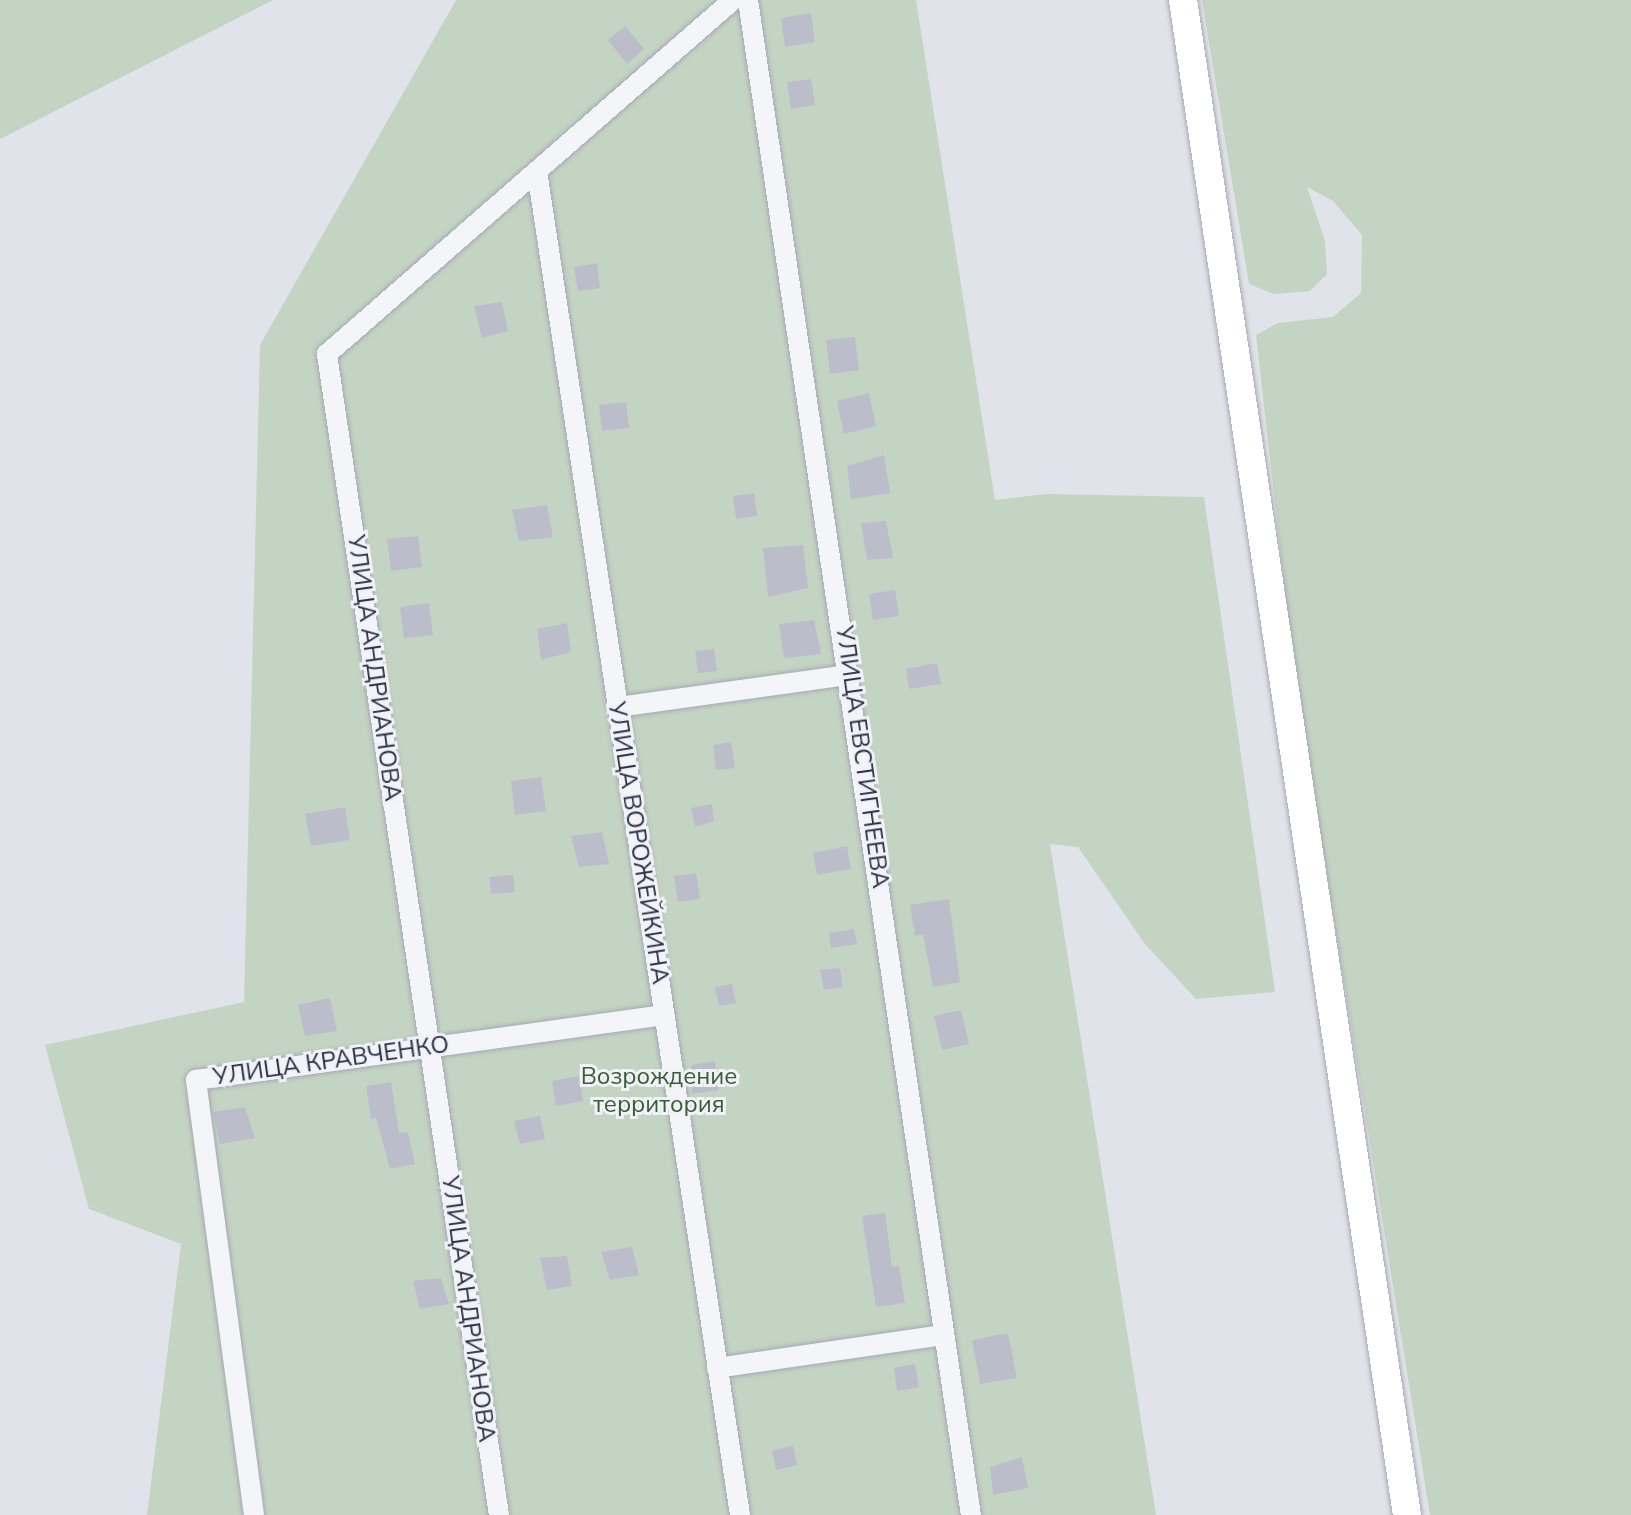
<!DOCTYPE html>
<html>
<head>
<meta charset="utf-8">
<style>
	body { margin:0 }
	#map { position:relative; width:1631px; height:1515px; overflow:hidden; background:#e1e3ea; font-family:"Nunito Sans",sans-serif }
	div>[style] { position:absolute }
	.green>* { inset:0; background:#c4d4c2 }
	.building>* { inset:0; background:#bbbeca }
	.roads { filter:drop-shadow(0 0 2px #a6a9b4) drop-shadow(0 0 2px #a6a9b4) }
	.street>* { height:20px; margin:-10px; padding:0 10px; transform-origin:10px; border-radius:10px; background:#f4f5f8 }
	.secondary>* { height:28px; margin:-14px; padding:0 14px; transform-origin:14px; border-radius:14px; background:#fff }
	span { translate:-50% -50%; white-space:nowrap; text-align:center; line-height:1.15; -webkit-text-stroke:6px #f0f2f7; paint-order:stroke }
	.street-label { font-size:24px; color:#292e42 }
	.park-label { font-size:24px; color:#385e36 }
</style>
</head>
<body>
<div id="map">
	<div class="green">
		<i style="clip-path:polygon(0 0,273px 0,0 139px)"></i>
		<i style="clip-path:polygon(456px 0,916px 0,995px 500px,1047px 494px,1204px 497px,1275px 992px,1196px 999px,1145px 944px,1078px 847px,1050px 844px,1156px 1515px,147px 1515px,181px 1244px,89px 1209px,45px 1045px,244px 1002px,260px 345px)"></i>
		<i style="clip-path:polygon(1202px 0,1631px 0,1631px 1515px,1430px 1515px,1294px 672px,1256px 335px,1278px 323px,1333px 317px,1361px 293px,1362px 235px,1333px 201px,1307px 187px,1325px 241px,1327px 274px,1310px 291px,1274px 294px,1249px 284px)"></i>
	</div>
	<div class="building">
		<i style="clip-path:polygon(811px 13px,815px 42px,785px 47px,781px 18px)"></i>
		<i style="clip-path:polygon(625px 26px,644px 49px,627px 64px,608px 40px)"></i>
		<i style="clip-path:polygon(811px 79px,815px 105px,791px 109px,787px 82px)"></i>
		<i style="clip-path:polygon(597px 263px,600px 288px,578px 291px,574px 267px)"></i>
		<i style="clip-path:polygon(502px 302px,508px 331px,482px 338px,474px 306px)"></i>
		<i style="clip-path:polygon(855px 337px,859px 370px,830px 374px,826px 340px)"></i>
		<i style="clip-path:polygon(869px 393px,876px 426px,844px 434px,837px 401px)"></i>
		<i style="clip-path:polygon(626px 402px,629px 428px,602px 431px,599px 405px)"></i>
		<i style="clip-path:polygon(884px 455px,890px 493px,851px 499px,847px 466px)"></i>
		<i style="clip-path:polygon(754px 493px,757px 516px,736px 519px,733px 496px)"></i>
		<i style="clip-path:polygon(547px 505px,553px 537px,519px 541px,512px 510px)"></i>
		<i style="clip-path:polygon(886px 521px,893px 558px,867px 560px,861px 523px)"></i>
		<i style="clip-path:polygon(418px 536px,422px 567px,391px 571px,387px 539px)"></i>
		<i style="clip-path:polygon(803px 545px,808px 588px,768px 597px,763px 548px)"></i>
		<i style="clip-path:polygon(895px 590px,899px 616px,873px 620px,869px 594px)"></i>
		<i style="clip-path:polygon(429px 603px,433px 635px,404px 638px,400px 607px)"></i>
		<i style="clip-path:polygon(814px 620px,821px 654px,784px 658px,779px 624px)"></i>
		<i style="clip-path:polygon(567px 623px,571px 652px,541px 660px,537px 629px)"></i>
		<i style="clip-path:polygon(714px 649px,717px 671px,698px 673px,695px 651px)"></i>
		<i style="clip-path:polygon(937px 663px,941px 684px,909px 689px,906px 669px)"></i>
		<i style="clip-path:polygon(731px 742px,735px 768px,716px 770px,713px 745px)"></i>
		<i style="clip-path:polygon(541px 777px,546px 811px,515px 815px,511px 781px)"></i>
		<i style="clip-path:polygon(712px 804px,714px 821px,695px 827px,691px 808px)"></i>
		<i style="clip-path:polygon(345px 807px,350px 840px,311px 846px,305px 814px)"></i>
		<i style="clip-path:polygon(602px 832px,609px 864px,579px 867px,571px 836px)"></i>
		<i style="clip-path:polygon(847px 846px,851px 869px,817px 875px,813px 853px)"></i>
		<i style="clip-path:polygon(696px 873px,700px 899px,678px 902px,674px 876px)"></i>
		<i style="clip-path:polygon(513px 875px,515px 892px,491px 894px,489px 877px)"></i>
		<i style="clip-path:polygon(949px 899px,960px 982px,933px 987px,923px 934px,915px 936px,910px 905px)"></i>
		<i style="clip-path:polygon(854px 929px,857px 944px,831px 948px,829px 933px)"></i>
		<i style="clip-path:polygon(840px 968px,843px 987px,824px 990px,820px 970px)"></i>
		<i style="clip-path:polygon(732px 984px,736px 1003px,719px 1006px,715px 987px)"></i>
		<i style="clip-path:polygon(330px 998px,337px 1031px,305px 1036px,298px 1005px)"></i>
		<i style="clip-path:polygon(961px 1010px,969px 1044px,942px 1050px,934px 1016px)"></i>
		<i style="clip-path:polygon(715px 1061px,719px 1090px,692px 1094px,691px 1065px)"></i>
		<i style="clip-path:polygon(579px 1076px,583px 1101px,556px 1106px,552px 1081px)"></i>
		<i style="clip-path:polygon(391px 1082px,399px 1133px,408px 1132px,415px 1164px,390px 1169px,376px 1118px,371px 1119px,366px 1086px)"></i>
		<i style="clip-path:polygon(245px 1107px,255px 1138px,220px 1144px,213px 1112px)"></i>
		<i style="clip-path:polygon(540px 1116px,545px 1139px,520px 1144px,514px 1121px)"></i>
		<i style="clip-path:polygon(885px 1213px,892px 1267px,899px 1266px,905px 1303px,876px 1307px,862px 1216px)"></i>
		<i style="clip-path:polygon(632px 1247px,639px 1275px,610px 1280px,601px 1252px)"></i>
		<i style="clip-path:polygon(567px 1256px,572px 1286px,547px 1290px,540px 1258px)"></i>
		<i style="clip-path:polygon(441px 1278px,449px 1304px,420px 1309px,413px 1281px)"></i>
		<i style="clip-path:polygon(1008px 1333px,1017px 1378px,980px 1384px,972px 1340px)"></i>
		<i style="clip-path:polygon(915px 1364px,919px 1387px,897px 1391px,894px 1368px)"></i>
		<i style="clip-path:polygon(793px 1445px,797px 1465px,776px 1470px,772px 1451px)"></i>
		<i style="clip-path:polygon(1022px 1457px,1028px 1488px,993px 1495px,990px 1467px)"></i>
	</div>
	<div class="roads">
		<div class="street">
			<i style="left:748px;top:0;width:1531px;rotate:81.63deg"></i>
			<i style="left:537px;top:171px;width:1359px;rotate:81.41deg"></i>
			<i style="left:618px;top:707px;width:234px;rotate:-7.9deg"></i>
			<i style="left:717px;top:1368px;width:229px;rotate:-8.3deg"></i>
			<i style="left:254px;top:1515px;width:439px;rotate:-97.6deg"></i>
			<i style="left:196px;top:1080px;width:472px;rotate:-7.9deg"></i>
			<i style="left:499px;top:1515px;width:1174px;rotate:-98.43deg"></i>
			<i style="left:327px;top:354px;width:539px;rotate:-41.09deg"></i>
		</div>
		<div class="secondary">
			<i style="left:1183px;top:0;width:1531px;rotate:81.59deg"></i>
		</div>
	</div>
	<div class="street-label">
		<span style="left:374px;top:668px;rotate:82deg">УЛИЦА АНДРИАНОВА</span>
		<span style="left:862px;top:757px;rotate:82deg">УЛИЦА ЕВСТИГНЕЕВА</span>
		<span style="left:638px;top:843px;rotate:81deg">УЛИЦА ВОРОЖЕЙКИНА</span>
		<span style="left:331px;top:1061px;rotate:-8deg">УЛИЦА КРАВЧЕНКО</span>
		<span style="left:468px;top:1309px;rotate:82deg">УЛИЦА АНДРИАНОВА</span>
	</div>
	<div class="park-label">
		<span style="left:659px;top:1091px">Возрождение<br>территория</span>
	</div>
</div>
</body>
</html>
